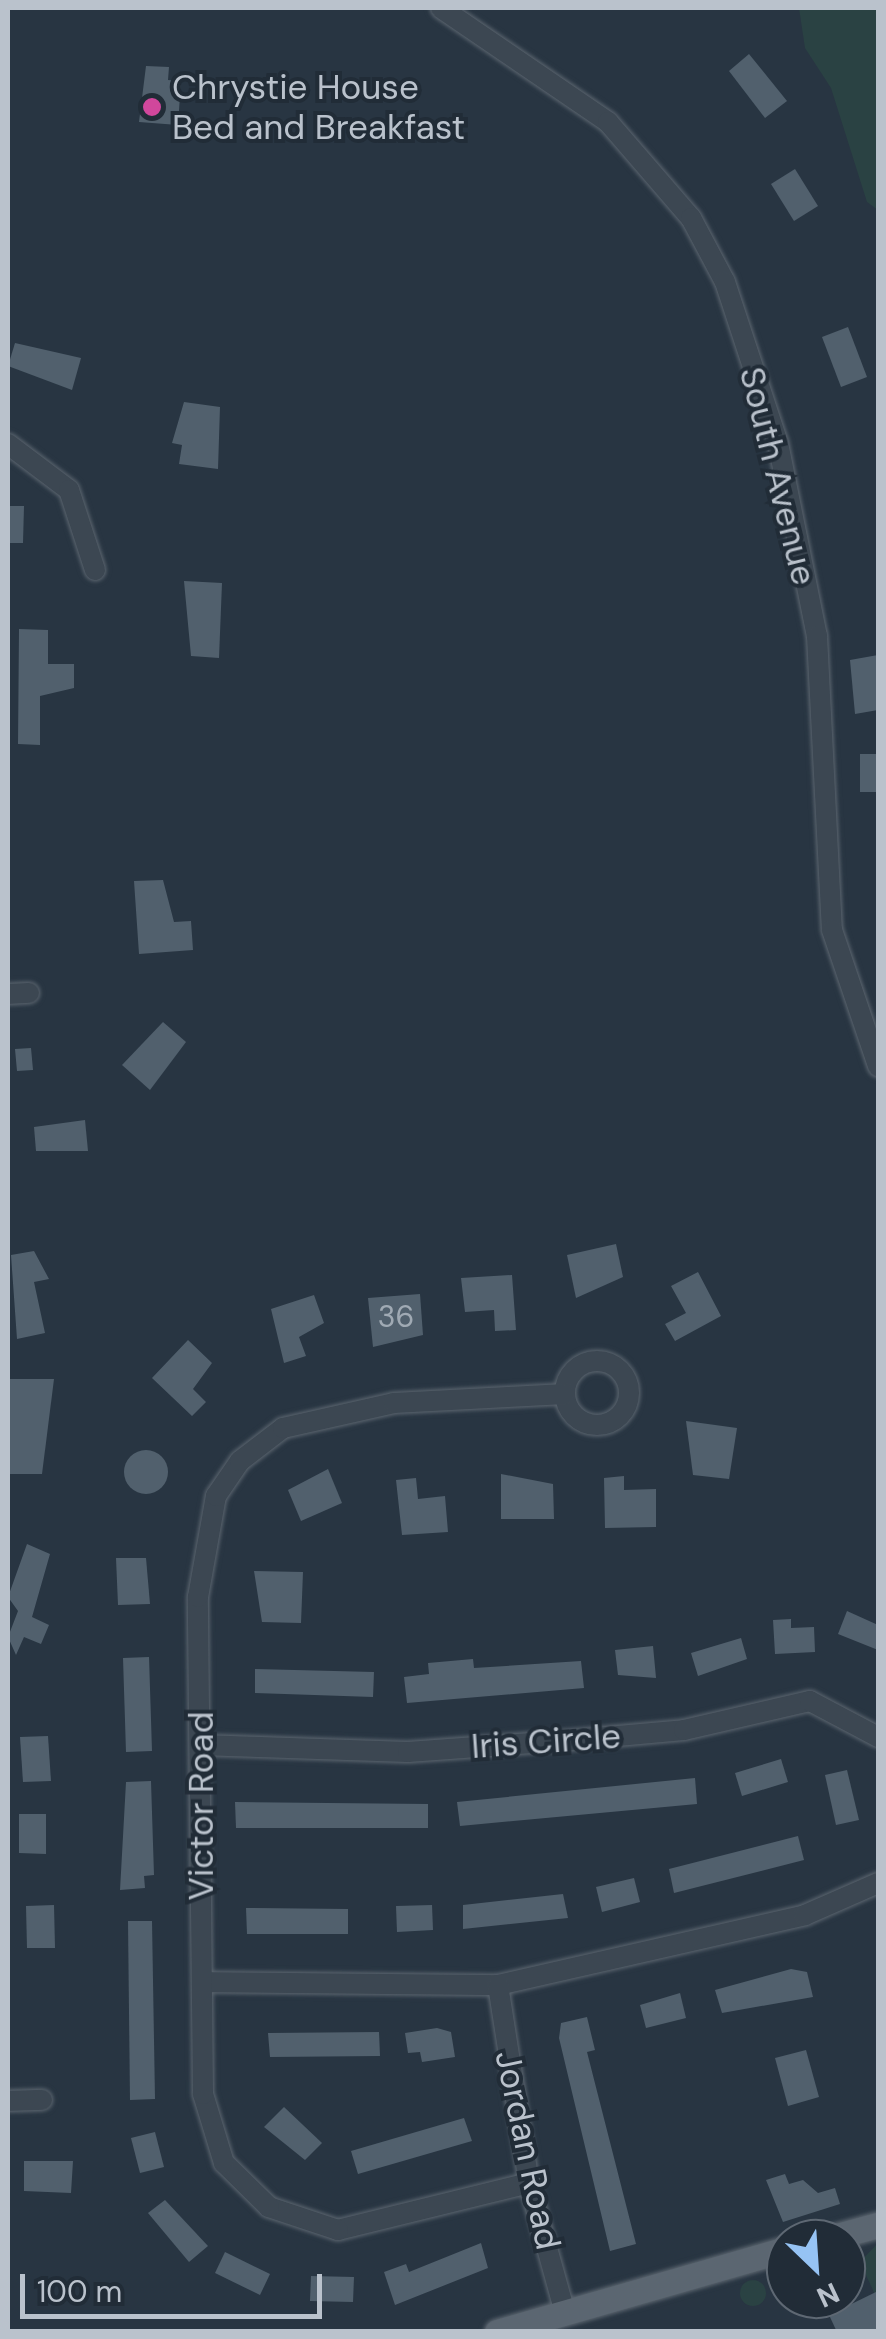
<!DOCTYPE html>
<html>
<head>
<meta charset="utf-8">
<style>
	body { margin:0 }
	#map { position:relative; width:886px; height:2339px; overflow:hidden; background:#283542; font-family:"DM Sans",sans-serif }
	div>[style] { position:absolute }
	.green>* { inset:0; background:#2a4243 }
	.round { border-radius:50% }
	.building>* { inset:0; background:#51606d }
	.roads { filter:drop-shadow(0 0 2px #5b656f) drop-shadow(0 0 2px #5b656f) }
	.minor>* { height:20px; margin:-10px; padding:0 10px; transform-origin:10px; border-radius:10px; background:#3c4752 }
	.minor>.ring { margin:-10px; padding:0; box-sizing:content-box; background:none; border:20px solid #3c4752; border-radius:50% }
	.major>* { height:25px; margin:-12.5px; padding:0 12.5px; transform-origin:12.5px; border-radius:12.5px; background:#5b6671 }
	.dots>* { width:28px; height:28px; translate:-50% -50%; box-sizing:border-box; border:5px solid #212c37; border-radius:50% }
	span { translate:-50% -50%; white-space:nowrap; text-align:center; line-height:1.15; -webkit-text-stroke:8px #212c37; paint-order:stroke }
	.number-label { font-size:30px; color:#a0aab4 }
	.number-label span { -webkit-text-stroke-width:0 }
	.poi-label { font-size:35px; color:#bac2cc }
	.left { translate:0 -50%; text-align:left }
	.street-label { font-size:35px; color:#bac2cc }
	.frame { position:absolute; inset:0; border:10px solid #bac2cc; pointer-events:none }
	.north { position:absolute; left:766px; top:2219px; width:100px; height:100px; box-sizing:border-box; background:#212c37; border:2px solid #5e6873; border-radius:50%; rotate:155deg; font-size:28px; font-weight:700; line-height:40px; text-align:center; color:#bac2cc }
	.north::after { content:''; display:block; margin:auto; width:35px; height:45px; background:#96c3f4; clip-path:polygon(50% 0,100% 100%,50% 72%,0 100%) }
	.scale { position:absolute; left:20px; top:2274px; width:302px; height:45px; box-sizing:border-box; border:5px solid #bac2cc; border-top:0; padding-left:12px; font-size:30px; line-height:35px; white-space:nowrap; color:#bac2cc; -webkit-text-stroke:8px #212c37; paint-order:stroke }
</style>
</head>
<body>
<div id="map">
	<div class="green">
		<i style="clip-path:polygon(799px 8px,878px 8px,878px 210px,867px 202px,831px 88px,805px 48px)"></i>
		<i style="clip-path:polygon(878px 2243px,878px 2301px,860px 2262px)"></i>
		<i class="round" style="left:740px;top:2280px;width:26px;height:26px"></i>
	</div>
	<div class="building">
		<i style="clip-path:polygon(749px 54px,787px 101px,765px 118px,729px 71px)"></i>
		<i style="clip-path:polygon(146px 66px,169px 67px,168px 80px,181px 81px,178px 125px,139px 122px)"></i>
		<i style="clip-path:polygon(795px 169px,818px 206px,794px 221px,771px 184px)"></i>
		<i style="clip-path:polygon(848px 327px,867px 377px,841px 387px,822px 337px)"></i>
		<i style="clip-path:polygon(15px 343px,81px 358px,72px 390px,8px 366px)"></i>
		<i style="clip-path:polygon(184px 402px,220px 407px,218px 469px,179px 464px,182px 445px,172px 443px)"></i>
		<i style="clip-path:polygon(8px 506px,24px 506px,23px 543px,8px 543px)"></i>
		<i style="clip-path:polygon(184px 581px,222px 583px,219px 658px,191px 656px)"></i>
		<i style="clip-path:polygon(19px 629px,48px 630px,48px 664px,74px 664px,74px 688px,40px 696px,40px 745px,18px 744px)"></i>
		<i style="clip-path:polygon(878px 655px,878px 710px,855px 714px,850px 660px)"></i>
		<i style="clip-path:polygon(860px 754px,878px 754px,878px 792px,860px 792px)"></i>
		<i style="clip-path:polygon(163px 880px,174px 922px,191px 921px,193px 950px,139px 954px,134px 881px)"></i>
		<i style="clip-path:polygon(163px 1022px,186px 1042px,150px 1090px,122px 1065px)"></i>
		<i style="clip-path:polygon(31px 1048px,33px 1070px,17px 1071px,15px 1049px)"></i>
		<i style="clip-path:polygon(85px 1120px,88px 1151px,36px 1151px,34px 1127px)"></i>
		<i style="clip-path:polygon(616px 1244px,623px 1277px,576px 1298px,567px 1255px)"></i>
		<i style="clip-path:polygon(34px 1251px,49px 1279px,34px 1282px,45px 1333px,17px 1339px,11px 1255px)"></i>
		<i style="clip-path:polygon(698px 1272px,721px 1316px,675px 1341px,665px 1324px,686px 1313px,671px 1286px)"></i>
		<i style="clip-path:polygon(512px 1275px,516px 1330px,495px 1331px,494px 1310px,465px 1312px,461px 1278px)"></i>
		<i style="clip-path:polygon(420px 1294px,423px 1335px,373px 1347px,368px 1298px)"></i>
		<i style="clip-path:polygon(314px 1295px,324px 1323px,299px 1337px,306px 1356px,284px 1363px,271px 1309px)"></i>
		<i style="clip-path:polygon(188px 1340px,212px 1363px,193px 1389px,206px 1402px,192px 1416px,152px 1378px)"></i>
		<i style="clip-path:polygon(10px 1379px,54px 1379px,42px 1474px,10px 1474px)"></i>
		<i style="clip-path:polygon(686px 1421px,737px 1428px,729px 1479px,693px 1475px)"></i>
		<i class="round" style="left:124px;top:1450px;width:44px;height:44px"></i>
		<i style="clip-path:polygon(328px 1469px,342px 1503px,301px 1521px,288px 1490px)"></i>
		<i style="clip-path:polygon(501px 1474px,553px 1484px,554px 1519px,501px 1519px)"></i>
		<i style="clip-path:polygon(624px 1476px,624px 1490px,656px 1489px,656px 1527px,605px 1528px,604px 1478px)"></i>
		<i style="clip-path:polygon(416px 1478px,418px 1499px,445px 1496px,448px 1532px,402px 1535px,396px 1480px)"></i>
		<i style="clip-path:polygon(27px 1544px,50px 1554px,32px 1617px,49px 1625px,41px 1644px,24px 1637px,16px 1655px,8px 1637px,18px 1611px,8px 1597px)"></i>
		<i style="clip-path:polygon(116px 1558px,146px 1558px,150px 1604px,118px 1605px)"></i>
		<i style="clip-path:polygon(254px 1571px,303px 1572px,301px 1623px,262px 1622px)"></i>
		<i style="clip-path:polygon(847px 1611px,878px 1625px,878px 1650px,838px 1634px)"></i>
		<i style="clip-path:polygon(791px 1619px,791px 1628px,814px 1627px,815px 1652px,775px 1654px,773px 1620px)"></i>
		<i style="clip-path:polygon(741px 1638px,747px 1659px,698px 1676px,691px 1653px)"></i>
		<i style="clip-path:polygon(653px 1646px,656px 1678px,618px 1675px,615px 1650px)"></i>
		<i style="clip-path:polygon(149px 1657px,152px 1751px,126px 1752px,123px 1658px)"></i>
		<i style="clip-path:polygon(473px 1659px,474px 1668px,581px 1661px,584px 1688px,407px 1703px,404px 1677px,429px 1674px,428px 1663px)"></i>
		<i style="clip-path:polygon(255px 1669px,374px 1672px,373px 1697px,255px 1693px)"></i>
		<i style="clip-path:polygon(48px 1736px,51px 1781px,23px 1782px,20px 1737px)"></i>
		<i style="clip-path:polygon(781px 1759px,788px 1782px,742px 1796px,735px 1773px)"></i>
		<i style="clip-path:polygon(847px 1770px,859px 1820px,836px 1825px,825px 1775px)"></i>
		<i style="clip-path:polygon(695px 1778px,697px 1804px,460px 1826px,457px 1802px)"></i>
		<i style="clip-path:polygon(151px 1781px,154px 1875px,144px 1876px,145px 1888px,120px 1890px,126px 1782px)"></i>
		<i style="clip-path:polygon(235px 1802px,428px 1804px,428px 1828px,236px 1828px)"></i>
		<i style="clip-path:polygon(19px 1814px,46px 1814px,46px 1854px,19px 1853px)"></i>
		<i style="clip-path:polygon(798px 1836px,804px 1860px,674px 1893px,669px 1869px)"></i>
		<i style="clip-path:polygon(634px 1878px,640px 1902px,602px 1912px,596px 1887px)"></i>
		<i style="clip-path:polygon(563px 1894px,568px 1918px,463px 1929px,463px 1905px)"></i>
		<i style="clip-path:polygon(54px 1905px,55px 1948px,27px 1948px,26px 1906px)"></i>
		<i style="clip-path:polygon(432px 1905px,433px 1930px,397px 1932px,396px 1906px)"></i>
		<i style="clip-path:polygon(246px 1908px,348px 1909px,348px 1934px,247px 1934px)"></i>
		<i style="clip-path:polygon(128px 1921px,152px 1921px,155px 2099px,130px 2100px)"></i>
		<i style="clip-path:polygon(791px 1969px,807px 1972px,813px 1997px,722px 2013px,715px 1990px)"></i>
		<i style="clip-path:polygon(680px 1993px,686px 2018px,646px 2028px,640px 2005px)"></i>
		<i style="clip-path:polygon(587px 2017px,595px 2050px,587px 2052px,636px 2244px,610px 2251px,559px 2038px,561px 2023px)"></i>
		<i style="clip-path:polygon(437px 2028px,451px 2032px,455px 2057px,422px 2062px,420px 2052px,408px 2053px,405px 2033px)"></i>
		<i style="clip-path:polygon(379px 2032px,380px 2056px,270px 2057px,268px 2033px)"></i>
		<i style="clip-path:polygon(806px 2050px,819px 2097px,788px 2106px,775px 2058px)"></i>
		<i style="clip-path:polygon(284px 2107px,322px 2143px,305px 2160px,264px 2127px)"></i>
		<i style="clip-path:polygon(464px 2118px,472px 2141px,358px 2174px,351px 2151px)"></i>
		<i style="clip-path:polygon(155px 2132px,164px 2167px,140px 2173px,131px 2138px)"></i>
		<i style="clip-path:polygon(24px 2161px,73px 2161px,71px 2193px,24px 2191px)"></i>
		<i style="clip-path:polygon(785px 2174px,789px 2184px,803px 2180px,818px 2193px,835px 2188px,840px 2204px,783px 2222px,766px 2180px)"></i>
		<i style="clip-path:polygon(165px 2200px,208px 2246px,189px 2262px,148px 2213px)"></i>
		<i style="clip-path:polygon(481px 2243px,488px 2268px,395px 2305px,384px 2272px,406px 2264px,409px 2272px)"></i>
		<i style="clip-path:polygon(225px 2252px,270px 2274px,260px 2295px,215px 2273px)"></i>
		<i style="clip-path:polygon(311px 2276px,354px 2277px,353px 2302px,310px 2301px)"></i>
		<i style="clip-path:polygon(878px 2291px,878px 2332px,837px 2332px,829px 2315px)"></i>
	</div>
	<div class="roads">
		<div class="minor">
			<i style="left:441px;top:8px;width:202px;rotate:34.3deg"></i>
			<i style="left:608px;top:122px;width:127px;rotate:49.2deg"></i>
			<i style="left:691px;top:218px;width:72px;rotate:62deg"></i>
			<i style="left:725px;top:282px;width:169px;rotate:71.8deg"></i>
			<i style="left:778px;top:443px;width:197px;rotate:78.6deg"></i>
			<i style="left:817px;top:636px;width:294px;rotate:87.1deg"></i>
			<i style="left:832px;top:930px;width:144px;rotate:71.3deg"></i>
			<i style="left:8px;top:444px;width:76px;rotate:37deg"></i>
			<i style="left:69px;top:490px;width:84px;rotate:72deg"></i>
			<i style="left:8px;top:994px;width:21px;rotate:-3deg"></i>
			<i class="ring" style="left:565px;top:1361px;width:44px;height:44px"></i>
			<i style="left:200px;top:1745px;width:208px;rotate:1.9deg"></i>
			<i style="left:408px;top:1752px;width:165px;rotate:-4.2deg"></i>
			<i style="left:573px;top:1740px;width:111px;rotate:-5.1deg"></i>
			<i style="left:684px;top:1730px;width:129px;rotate:-13deg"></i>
			<i style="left:810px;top:1701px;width:77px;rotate:27.9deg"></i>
			<i style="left:202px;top:1982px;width:296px;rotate:0.6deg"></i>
			<i style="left:498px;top:1985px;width:315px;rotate:-12.8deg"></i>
			<i style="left:805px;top:1915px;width:80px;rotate:-23.7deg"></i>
			<i style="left:498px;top:1985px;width:200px;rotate:81.1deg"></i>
			<i style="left:529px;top:2183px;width:135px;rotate:74.5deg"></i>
			<i style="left:8px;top:2101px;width:34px;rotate:-2deg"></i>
			<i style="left:529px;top:2183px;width:197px;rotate:166.2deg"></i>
			<i style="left:338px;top:2230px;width:73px;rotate:-161.6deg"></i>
			<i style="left:269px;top:2207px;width:63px;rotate:-135.6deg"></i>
			<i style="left:224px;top:2163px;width:72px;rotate:-106.9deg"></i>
			<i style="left:203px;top:2094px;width:497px;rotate:-90.6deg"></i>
			<i style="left:198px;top:1597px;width:103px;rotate:-79.9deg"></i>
			<i style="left:216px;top:1496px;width:42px;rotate:-55.6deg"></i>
			<i style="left:240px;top:1461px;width:54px;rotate:-37.5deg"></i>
			<i style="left:283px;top:1428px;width:114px;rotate:-12.7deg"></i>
			<i style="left:394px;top:1403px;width:171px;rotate:-3deg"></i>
		</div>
		<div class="major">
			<i style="left:826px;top:2239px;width:54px;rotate:-15.1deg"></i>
			<i style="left:497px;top:2332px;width:301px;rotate:-16deg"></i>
		</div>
	</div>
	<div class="dots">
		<i style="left:152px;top:107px;background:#d1479c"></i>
	</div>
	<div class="number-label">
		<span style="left:396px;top:1317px">36</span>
	</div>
	<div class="poi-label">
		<span class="left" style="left:172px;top:107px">Chrystie House<br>Bed and Breakfast</span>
	</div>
	<div class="street-label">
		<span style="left:778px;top:476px;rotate:76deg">South Avenue</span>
		<span style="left:546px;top:1741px;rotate:-4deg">Iris Circle</span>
		<span style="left:201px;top:1806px;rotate:-90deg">Victor Road</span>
		<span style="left:528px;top:2150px;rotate:78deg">Jordan Road</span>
	</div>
	<div class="frame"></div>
	<div class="north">N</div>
	<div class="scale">100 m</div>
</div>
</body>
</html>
